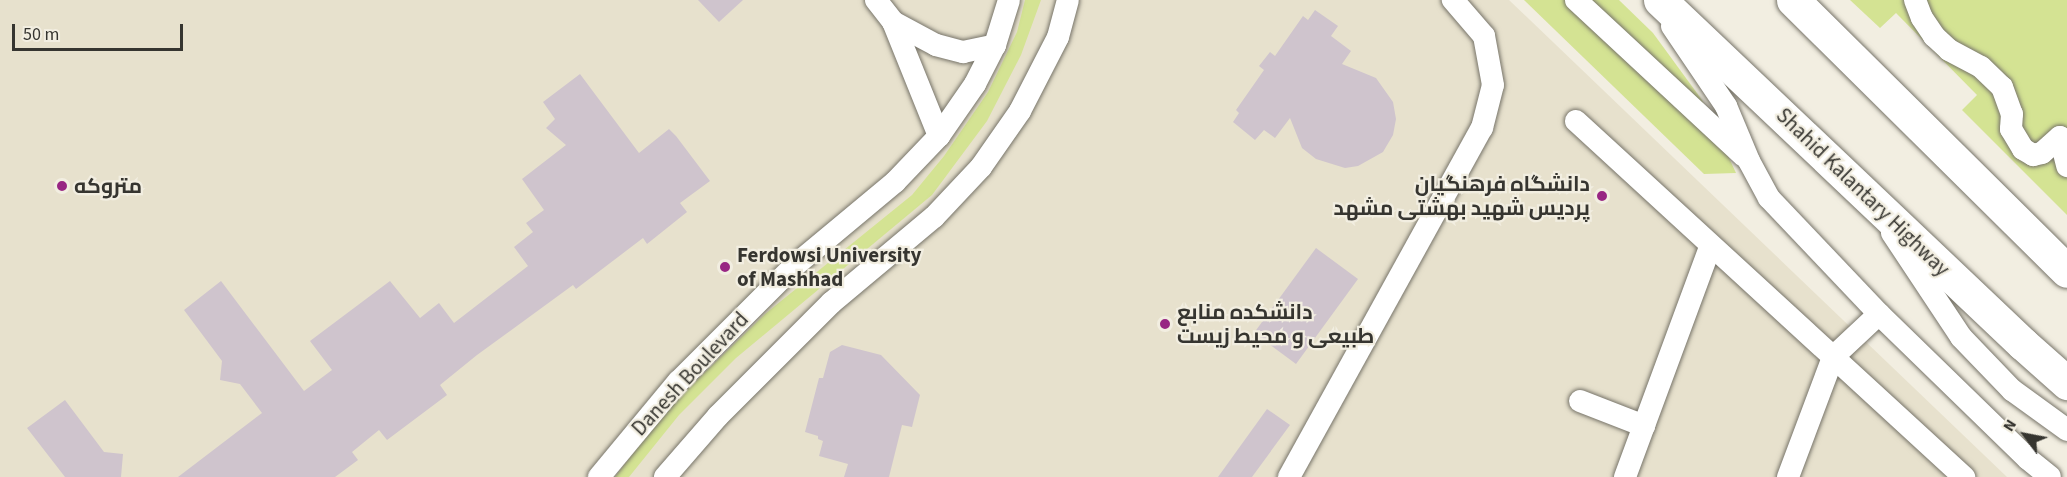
<!DOCTYPE html>
<html>
<head>
<meta charset="utf-8">
<style>
	body { margin:0 }
	#map { position:relative; width:2067px; height:477px; overflow:hidden; background:#f2eee1; font-family:"Source Sans 3",Cairo,sans-serif }
	div>[style] { position:absolute }
	.built>* { inset:0; background:#e7e1cd }
	.green>* { inset:0; background:#d4e393 }
	.building>* { inset:0; background:#cfc4cd }
	.roads { filter:drop-shadow(0 0 2px #777469) drop-shadow(0 0 2px #777469) }
	.minor>* { height:22px; margin:-11px; padding:0 11px; transform-origin:11px; border-radius:11px; background:#fff }
	.highway>* { height:33px; margin:-16.5px; padding:0 16.5px; transform-origin:16.5px; border-radius:16.5px; background:#fff }
	.dots>* { width:16px; height:16px; translate:-50% -50%; box-sizing:border-box; border:3px solid #f2eee1; border-radius:50% }
	span { translate:-50% -50%; white-space:nowrap; text-align:center; line-height:1.15; -webkit-text-stroke:4.5px #f2eee1; paint-order:stroke }
	.poi-label { font-size:21px; color:#363530; font-weight:700 }
	.right { translate:-100% -50%; text-align:right }
	.left { translate:0 -50%; text-align:left }
	.street-label { font-size:21px; color:#363530 }
	.north { position:absolute; left:1995px; top:405px; width:60px; height:60px; -webkit-text-stroke:4px #f2eee1; paint-order:stroke; rotate:302deg; font-size:16px; font-weight:700; line-height:24px; text-align:center; color:#363530 }
	.north::after { content:''; display:block; margin:auto; width:21px; height:27px; background:#363530; clip-path:polygon(50% 0,100% 100%,50% 72%,0 100%) }
	.scale { position:absolute; left:12px; top:24px; width:171px; height:27px; box-sizing:border-box; border:3px solid #363530; border-top:0; padding-left:8px; font-size:18px; line-height:21px; white-space:nowrap; color:#363530; -webkit-text-stroke:4px #f2eee1; paint-order:stroke }
</style>
</head>
<body>
<div id="map">
	<div class="built">
		<i style="clip-path:polygon(0 0,1509px 0,2007px 477px,0 477px)"></i>
	</div>
	<div class="green">
		<i style="clip-path:polygon(1025px 0,1041px 0,1021px 55px,987px 121px,932px 195px,736px 358px,679px 415px,629px 477px,615px 477px,665px 411px,765px 314px,912px 195px,944px 156px,988px 92px,1017px 32px)"></i>
		<i style="clip-path:polygon(1524px 0,1619px 0,1653px 33px,1702px 100px,1736px 173px,1704px 174px)"></i>
		<i style="clip-path:polygon(1850px 0,2067px 0,2067px 215px,1962px 110px,1977px 95px,1896px 13px,1880px 28px)"></i>
	</div>
	<div class="building">
		<i style="clip-path:polygon(698px 0,743px 0,719px 22px)"></i>
		<i style="clip-path:polygon(1315px 10px,1338px 26px,1331px 36px,1351px 51px,1342px 64px,1376px 78px,1393px 102px,1396px 119px,1393px 135px,1383px 152px,1358px 166px,1345px 168px,1316px 159px,1302px 148px,1290px 118px,1275px 138px,1264px 130px,1255px 140px,1233px 122px,1239px 113px,1236px 110px,1264px 70px,1259px 66px,1270px 52px,1275px 56px,1303px 16px,1308px 20px)"></i>
		<i style="clip-path:polygon(580px 74px,639px 153px,669px 129px,676px 136px,710px 181px,680px 203px,687px 212px,647px 244px,643px 238px,576px 289px,573px 285px,477px 355px,440px 385px,447px 395px,387px 440px,379px 430px,352px 452px,358px 460px,335px 477px,178px 477px,262px 413px,240px 384px,220px 380px,222px 361px,184px 310px,221px 281px,304px 391px,332px 370px,310px 341px,390px 281px,420px 318px,439px 303px,454px 323px,528px 266px,514px 247px,533px 232px,526px 223px,544px 210px,522px 179px,566px 145px,546px 128px,555px 119px,543px 102px)"></i>
		<i style="clip-path:polygon(1316px 248px,1358px 279px,1296px 364px,1254px 333px)"></i>
		<i style="clip-path:polygon(842px 345px,881px 355px,920px 395px,912px 427px,902px 425px,889px 477px,844px 477px,848px 464px,819px 456px,823px 441px,818px 439px,818px 436px,805px 432px,819px 378px,823px 378px,830px 352px)"></i>
		<i style="clip-path:polygon(65px 400px,104px 452px,123px 454px,121px 477px,65px 477px,27px 428px)"></i>
		<i style="clip-path:polygon(1267px 409px,1290px 425px,1252px 477px,1218px 477px)"></i>
	</div>
	<div class="roads">
		<div class="minor">
			<i style="left:876px;top:0;width:28px;rotate:52deg"></i>
			<i style="left:893px;top:22px;width:123px;rotate:68deg"></i>
			<i style="left:1576px;top:0;width:229px;rotate:42.9deg"></i>
			<i style="left:1915px;top:0;width:19px;rotate:69deg"></i>
			<i style="left:1922px;top:18px;width:22px;rotate:56deg"></i>
			<i style="left:1934px;top:36px;width:21px;rotate:43deg"></i>
			<i style="left:1949px;top:50px;width:36px;rotate:28deg"></i>
			<i style="left:1981px;top:67px;width:29px;rotate:44deg"></i>
			<i style="left:2002px;top:87px;width:29px;rotate:70deg"></i>
			<i style="left:2012px;top:114px;width:15px;rotate:94deg"></i>
			<i style="left:2011px;top:129px;width:23px;rotate:59deg"></i>
			<i style="left:2023px;top:149px;width:12px;rotate:31deg"></i>
			<i style="left:2033px;top:155px;width:9px;rotate:-13deg"></i>
			<i style="left:2042px;top:153px;width:24px;rotate:-42deg"></i>
			<i style="left:2060px;top:137px;width:30px;rotate:76deg"></i>
			<i style="left:893px;top:22px;width:49px;rotate:28.1deg"></i>
			<i style="left:936px;top:45px;width:28px;rotate:15deg"></i>
			<i style="left:963px;top:52px;width:33px;rotate:-12deg"></i>
			<i style="left:1672px;top:26px;width:97px;rotate:56deg"></i>
			<i style="left:1726px;top:106px;width:60px;rotate:67.3deg"></i>
			<i style="left:1749px;top:161px;width:42px;rotate:61.6deg"></i>
			<i style="left:1769px;top:198px;width:160px;rotate:46.5deg"></i>
			<i style="left:1879px;top:314px;width:208px;rotate:44.2deg"></i>
			<i style="left:2028px;top:459px;width:28px;rotate:39deg"></i>
			<i style="left:1576px;top:121px;width:527px;rotate:42.54deg"></i>
			<i style="left:1892px;top:233px;width:125px;rotate:56.4deg"></i>
			<i style="left:1961px;top:337px;width:74px;rotate:46.1deg"></i>
			<i style="left:2012px;top:390px;width:68px;rotate:36deg"></i>
			<i style="left:1580px;top:401px;width:69px;rotate:21.3deg"></i>
			<i style="left:599px;top:477px;width:124px;rotate:-50.3deg"></i>
			<i style="left:678px;top:382px;width:163px;rotate:-45deg"></i>
			<i style="left:793px;top:267px;width:133px;rotate:-39.8deg"></i>
			<i style="left:895px;top:182px;width:64px;rotate:-46.3deg"></i>
			<i style="left:939px;top:136px;width:63px;rotate:-55.3deg"></i>
			<i style="left:975px;top:84px;width:44px;rotate:-62.9deg"></i>
			<i style="left:995px;top:45px;width:47px;rotate:-72.7deg"></i>
			<i style="left:665px;top:477px;width:81px;rotate:-49deg"></i>
			<i style="left:718px;top:416px;width:160px;rotate:-45deg"></i>
			<i style="left:831px;top:303px;width:134px;rotate:-39.9deg"></i>
			<i style="left:934px;top:217px;width:69px;rotate:-46.8deg"></i>
			<i style="left:981px;top:167px;width:68px;rotate:-55.1deg"></i>
			<i style="left:1020px;top:111px;width:83px;rotate:-62.8deg"></i>
			<i style="left:1058px;top:37px;width:38px;rotate:-75deg"></i>
			<i style="left:1289px;top:477px;width:399px;rotate:-61.1deg"></i>
			<i style="left:1482px;top:128px;width:44px;rotate:-75.7deg"></i>
			<i style="left:1493px;top:85px;width:50px;rotate:-100.4deg"></i>
			<i style="left:1484px;top:36px;width:48px;rotate:-130.7deg"></i>
			<i style="left:1625px;top:477px;width:247px;rotate:-69.7deg"></i>
			<i style="left:1788px;top:477px;width:128px;rotate:-69.4deg"></i>
			<i style="left:1833px;top:357px;width:63px;rotate:-43.1deg"></i>
		</div>
		<div class="highway">
			<i style="left:1660px;top:0;width:500px;rotate:43.46deg"></i>
			<i style="left:2023px;top:344px;width:59px;rotate:41.6deg"></i>
			<i style="left:1793px;top:0;width:385px;rotate:44.7deg"></i>
		</div>
	</div>
	<div class="dots">
		<i style="left:62px;top:186px;background:#982683"></i>
		<i style="left:1602px;top:196px;background:#982683"></i>
		<i style="left:725px;top:267px;background:#982683"></i>
		<i style="left:1165px;top:324px;background:#982683"></i>
	</div>
	<div class="poi-label">
		<span class="right" style="left:1590px;top:196px">دانشگاه فرهنگیان<br>پردیس شهید بهشتی مشهد</span>
		<span class="left" style="left:74px;top:186px">متروکه</span>
		<span class="left" style="left:737px;top:267px">Ferdowsi University<br>of Mashhad</span>
		<span class="left" style="left:1177px;top:324px">دانشکده منابع<br>طبیعی و محیط زیست</span>
	</div>
	<div class="street-label">
		<span style="left:1863px;top:192px;rotate:44deg">Shahid Kalantary Highway</span>
		<span style="left:690px;top:374px;rotate:-47deg">Danesh Boulevard</span>
	</div>
	<div class="north">N</div>
	<div class="scale">50 m</div>
</div>
</body>
</html>
